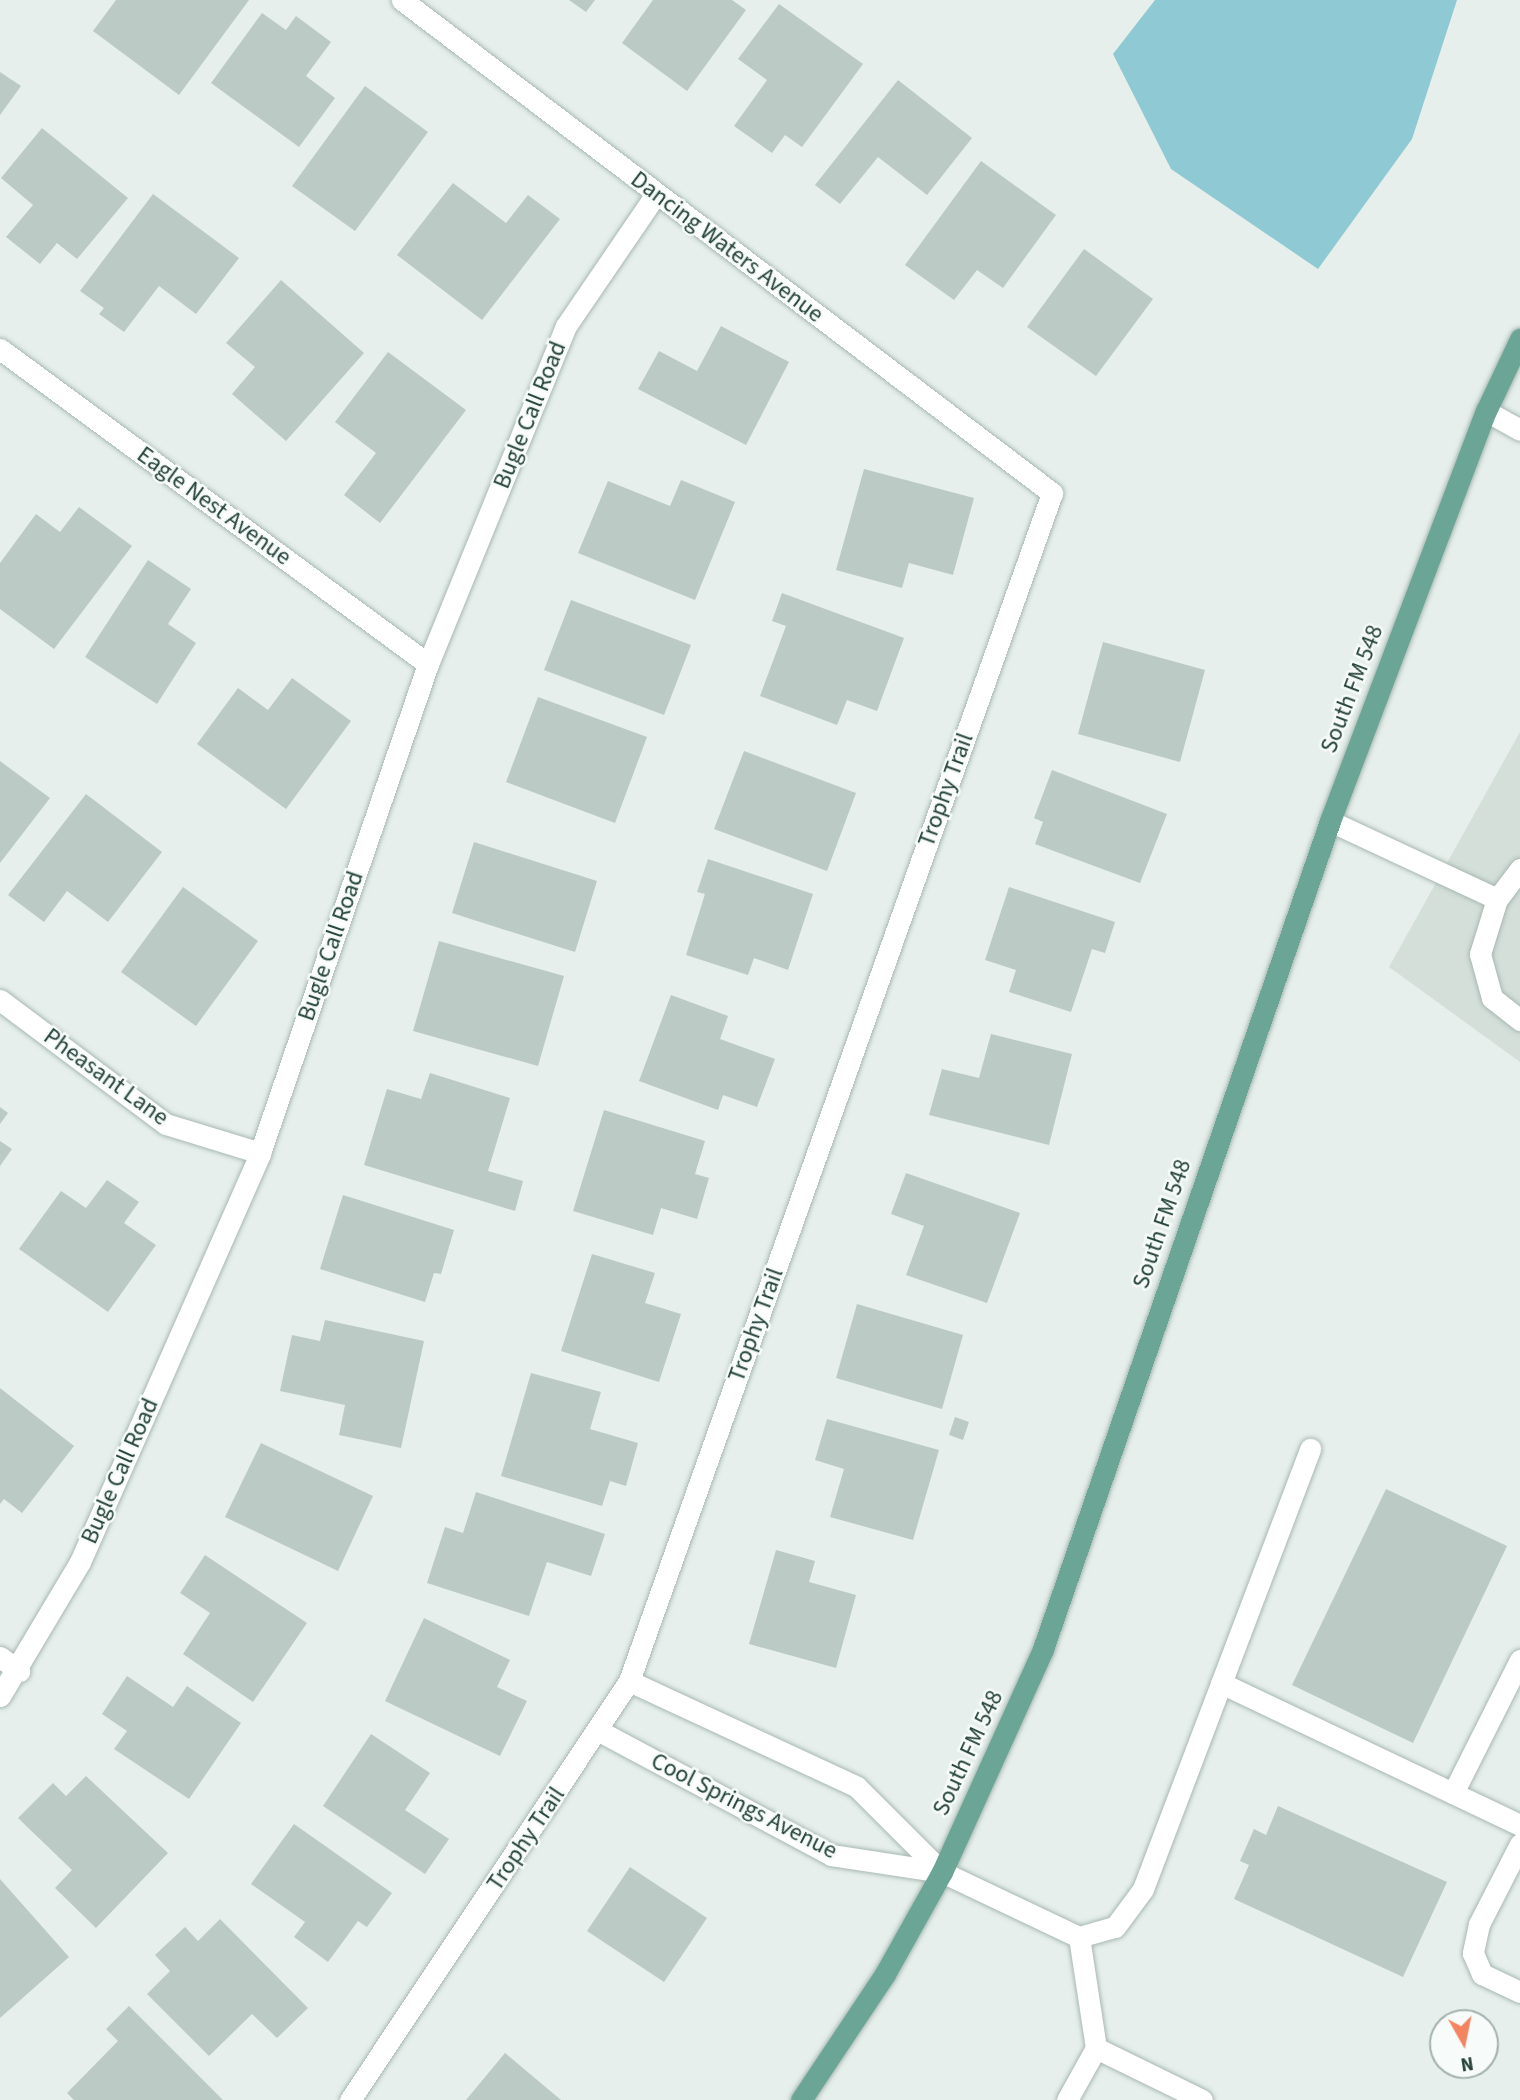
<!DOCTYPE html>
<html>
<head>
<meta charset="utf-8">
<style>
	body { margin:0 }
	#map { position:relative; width:1520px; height:2100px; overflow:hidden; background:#e6efeb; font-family:"Source Sans 3",sans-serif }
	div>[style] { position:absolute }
	.built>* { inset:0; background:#d4dfda }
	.water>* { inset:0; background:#8ec9d4 }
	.building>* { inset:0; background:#bbcac4 }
	.roads { filter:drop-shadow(0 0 2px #a8b8b2) drop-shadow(0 0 2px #a8b8b2) }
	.minor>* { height:21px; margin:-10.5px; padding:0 10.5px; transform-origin:10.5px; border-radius:10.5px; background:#fff }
	.major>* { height:21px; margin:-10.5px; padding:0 10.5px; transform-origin:10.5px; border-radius:10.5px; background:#6aa596 }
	span { translate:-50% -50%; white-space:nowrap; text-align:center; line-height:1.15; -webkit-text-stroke:5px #f7fbf9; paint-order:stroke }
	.street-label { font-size:24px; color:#24423a }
	.north { position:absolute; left:1429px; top:2009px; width:70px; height:70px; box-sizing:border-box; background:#f7fbf9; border:2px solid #a3b1ad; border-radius:50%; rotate:171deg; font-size:19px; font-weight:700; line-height:28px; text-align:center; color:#24423a }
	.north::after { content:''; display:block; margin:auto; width:24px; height:32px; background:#f4845f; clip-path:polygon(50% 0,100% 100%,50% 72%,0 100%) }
</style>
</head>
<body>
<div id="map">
	<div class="built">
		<i style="clip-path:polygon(1520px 732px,1520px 1062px,1389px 967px)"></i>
	</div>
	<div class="water">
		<i style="clip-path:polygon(1155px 0,1457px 0,1412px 139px,1318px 269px,1171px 169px,1113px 54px)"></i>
	</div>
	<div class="building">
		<i style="clip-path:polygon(116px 0,249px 0,179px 95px,93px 31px)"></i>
		<i style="clip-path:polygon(569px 0,595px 0,586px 12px)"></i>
		<i style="clip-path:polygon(653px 0,732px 0,746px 10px,687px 91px,622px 43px)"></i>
		<i style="clip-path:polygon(779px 4px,863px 64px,802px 147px,785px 135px,772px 153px,734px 126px,767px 80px,738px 59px)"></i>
		<i style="clip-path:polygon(262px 13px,286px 30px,296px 16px,331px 42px,306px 76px,335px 98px,299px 147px,211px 83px)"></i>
		<i style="clip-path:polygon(0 72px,21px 86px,0 115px)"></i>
		<i style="clip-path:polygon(898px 80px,972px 138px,927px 195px,878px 157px,840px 204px,815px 185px)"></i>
		<i style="clip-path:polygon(365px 86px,428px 132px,355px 231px,292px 186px)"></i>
		<i style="clip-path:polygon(42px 128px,128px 198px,77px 259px,57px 243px,40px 264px,6px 237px,33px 205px,1px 178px)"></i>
		<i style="clip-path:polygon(981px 161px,1056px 215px,1003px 288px,977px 270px,954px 300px,905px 265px)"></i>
		<i style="clip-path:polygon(453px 183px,506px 223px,528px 195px,560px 219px,482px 320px,397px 255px)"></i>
		<i style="clip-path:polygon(153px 194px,239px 258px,196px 314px,159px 286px,124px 332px,99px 314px,104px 308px,80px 291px)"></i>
		<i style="clip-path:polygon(1084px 249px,1153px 299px,1096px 376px,1027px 327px)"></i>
		<i style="clip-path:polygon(281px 280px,364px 353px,286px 441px,232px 394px,255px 367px,226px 343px)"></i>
		<i style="clip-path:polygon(721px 326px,789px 362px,746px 445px,638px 389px,659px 351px,697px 371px)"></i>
		<i style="clip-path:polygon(388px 352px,466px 410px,380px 523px,344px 495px,376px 453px,335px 422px)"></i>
		<i style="clip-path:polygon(864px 469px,974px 498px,953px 575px,909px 563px,902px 588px,836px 570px)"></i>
		<i style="clip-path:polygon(681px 480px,735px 502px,695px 600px,578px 553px,608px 481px,670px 506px)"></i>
		<i style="clip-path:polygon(79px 507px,132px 546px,54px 649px,0 609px,0 563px,36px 514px,60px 532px)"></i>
		<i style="clip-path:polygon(148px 560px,191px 589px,168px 624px,196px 643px,157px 704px,85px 657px)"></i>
		<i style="clip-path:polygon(782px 593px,904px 638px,877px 711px,847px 700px,837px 725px,760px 696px,786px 626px,772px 621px)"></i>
		<i style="clip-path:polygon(571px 600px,691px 645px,664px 715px,544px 670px)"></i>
		<i style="clip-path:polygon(1103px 642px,1205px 670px,1180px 762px,1078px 734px)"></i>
		<i style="clip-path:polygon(292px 678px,351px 721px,286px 809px,197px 744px,238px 688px,268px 710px)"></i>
		<i style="clip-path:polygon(538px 697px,647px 737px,615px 823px,506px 782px)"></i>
		<i style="clip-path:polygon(744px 751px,856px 793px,827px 871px,714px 829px)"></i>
		<i style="clip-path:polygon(0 761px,50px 798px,0 863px)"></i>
		<i style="clip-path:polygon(1052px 770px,1167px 814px,1140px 883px,1035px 844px,1043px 822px,1034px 818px)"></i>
		<i style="clip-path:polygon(86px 794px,162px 852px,108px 922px,67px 891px,44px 922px,8px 895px)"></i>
		<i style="clip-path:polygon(474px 842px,597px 881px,575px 952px,452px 913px)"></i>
		<i style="clip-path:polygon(708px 859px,813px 894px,788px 970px,754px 958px,748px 975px,686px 955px,705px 894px,697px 892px)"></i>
		<i style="clip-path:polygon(183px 887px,258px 941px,196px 1026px,121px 972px)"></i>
		<i style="clip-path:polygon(1009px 887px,1115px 922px,1105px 953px,1092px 949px,1071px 1012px,1009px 992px,1016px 970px,985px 960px)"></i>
		<i style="clip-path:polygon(439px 941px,564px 976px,538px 1066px,413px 1031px)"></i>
		<i style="clip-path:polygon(671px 995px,728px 1016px,720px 1039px,775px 1059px,757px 1107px,723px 1095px,718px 1110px,639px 1081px)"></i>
		<i style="clip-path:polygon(991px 1034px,1072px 1054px,1049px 1145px,929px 1115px,942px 1069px,979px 1078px)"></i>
		<i style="clip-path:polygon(430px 1073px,510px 1098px,488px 1171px,523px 1181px,515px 1211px,364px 1165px,387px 1089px,421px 1099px)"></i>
		<i style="clip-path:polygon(0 1107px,8px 1113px,0 1124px)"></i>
		<i style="clip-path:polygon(604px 1110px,705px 1141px,695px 1174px,709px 1178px,697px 1219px,661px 1208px,653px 1235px,573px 1211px)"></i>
		<i style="clip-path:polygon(0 1141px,12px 1149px,0 1166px)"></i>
		<i style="clip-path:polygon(906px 1173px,1020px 1213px,987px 1303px,906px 1275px,924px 1226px,891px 1214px)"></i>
		<i style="clip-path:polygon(107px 1180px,139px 1202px,124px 1223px,156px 1245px,108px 1312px,19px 1249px,61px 1191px,86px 1208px)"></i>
		<i style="clip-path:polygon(343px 1195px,454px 1230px,441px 1274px,434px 1273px,425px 1302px,320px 1269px)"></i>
		<i style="clip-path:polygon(592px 1254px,655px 1273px,645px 1303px,681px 1314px,659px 1382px,561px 1351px)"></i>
		<i style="clip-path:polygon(857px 1304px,963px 1335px,942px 1409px,836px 1378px)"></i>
		<i style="clip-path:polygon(325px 1320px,424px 1341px,401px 1448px,339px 1435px,345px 1405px,280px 1391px,292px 1335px,320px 1341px)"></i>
		<i style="clip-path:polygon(531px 1373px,601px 1392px,590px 1429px,638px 1443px,626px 1486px,610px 1481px,602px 1506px,501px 1476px)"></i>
		<i style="clip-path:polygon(0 1388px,74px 1446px,22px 1513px,4px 1499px,0 1504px)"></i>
		<i style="clip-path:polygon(955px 1417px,969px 1422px,963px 1440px,949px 1435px)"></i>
		<i style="clip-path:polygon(827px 1419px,939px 1450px,913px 1540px,830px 1517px,844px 1469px,815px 1460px)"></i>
		<i style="clip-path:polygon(261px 1443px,373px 1496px,338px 1571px,225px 1517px)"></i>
		<i style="clip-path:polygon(1386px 1489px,1507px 1546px,1413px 1743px,1292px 1685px)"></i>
		<i style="clip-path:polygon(476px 1492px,605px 1534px,591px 1576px,547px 1562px,529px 1616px,427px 1583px,445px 1527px,463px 1533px)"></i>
		<i style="clip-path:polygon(776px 1550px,815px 1561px,809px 1582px,856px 1595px,836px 1668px,749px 1644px)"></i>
		<i style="clip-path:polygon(205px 1555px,307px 1623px,253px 1702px,183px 1654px,210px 1613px,180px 1593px)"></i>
		<i style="clip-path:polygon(424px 1618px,510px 1660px,497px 1687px,527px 1701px,500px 1756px,385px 1701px)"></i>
		<i style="clip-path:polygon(127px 1676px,173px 1707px,187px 1686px,241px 1723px,189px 1799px,114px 1749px,127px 1731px,102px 1714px)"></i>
		<i style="clip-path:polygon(371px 1734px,430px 1773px,405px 1810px,449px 1839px,425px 1874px,323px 1806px)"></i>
		<i style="clip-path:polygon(86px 1776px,168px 1853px,96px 1928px,55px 1888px,72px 1870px,18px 1818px,53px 1783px,66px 1796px)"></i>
		<i style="clip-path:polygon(1278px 1806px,1447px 1882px,1403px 1977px,1234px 1899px,1249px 1865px,1240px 1861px,1254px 1829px,1266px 1835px)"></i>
		<i style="clip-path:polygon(294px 1824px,392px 1893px,367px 1927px,358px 1921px,328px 1962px,294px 1937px,305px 1922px,251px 1884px)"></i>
		<i style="clip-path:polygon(630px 1867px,707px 1918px,664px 1982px,587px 1931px)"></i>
		<i style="clip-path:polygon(0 1879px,69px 1957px,0 2018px)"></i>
		<i style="clip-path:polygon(220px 1919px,308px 2008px,277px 2038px,252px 2014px,209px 2056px,147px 1994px,170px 1971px,155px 1955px,185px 1927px,198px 1941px)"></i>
		<i style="clip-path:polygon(129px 2006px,223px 2100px,74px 2100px,67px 2093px,118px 2041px,106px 2029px)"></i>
		<i style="clip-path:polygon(505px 2053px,561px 2100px,466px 2100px)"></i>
	</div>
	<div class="roads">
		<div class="minor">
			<i style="left:0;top:349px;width:531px;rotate:36.35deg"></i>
			<i style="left:1486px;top:411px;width:39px;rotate:29deg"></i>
			<i style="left:1330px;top:821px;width:184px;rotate:25deg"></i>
			<i style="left:1520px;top:869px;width:38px;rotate:127deg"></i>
			<i style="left:1497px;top:899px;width:58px;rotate:107.2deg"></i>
			<i style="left:1480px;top:954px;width:46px;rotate:74.7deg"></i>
			<i style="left:1492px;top:998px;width:36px;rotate:38deg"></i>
			<i style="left:0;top:1000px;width:207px;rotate:36.8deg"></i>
			<i style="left:166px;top:1124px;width:98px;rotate:17.1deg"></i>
			<i style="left:0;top:1657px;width:24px;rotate:36deg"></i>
			<i style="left:629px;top:1681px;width:251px;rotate:24.9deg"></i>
			<i style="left:857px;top:1787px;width:120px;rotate:45deg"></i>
			<i style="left:1221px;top:1683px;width:331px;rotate:25.4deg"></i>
			<i style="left:0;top:1696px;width:156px;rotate:-59.2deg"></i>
			<i style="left:80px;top:1562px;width:447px;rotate:-66.2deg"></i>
			<i style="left:260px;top:1153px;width:517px;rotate:-71.04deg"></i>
			<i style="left:428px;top:664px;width:365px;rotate:-67.8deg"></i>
			<i style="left:566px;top:326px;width:160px;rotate:-55.7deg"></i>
			<i style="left:599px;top:1731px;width:263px;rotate:28.1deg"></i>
			<i style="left:831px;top:1855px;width:112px;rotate:8.7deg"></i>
			<i style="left:942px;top:1872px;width:152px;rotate:25.4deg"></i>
			<i style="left:1079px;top:1937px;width:37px;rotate:-16deg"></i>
			<i style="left:1115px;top:1927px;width:47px;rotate:-53.6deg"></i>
			<i style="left:1143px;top:1889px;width:471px;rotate:-69.2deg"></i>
			<i style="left:1453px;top:1793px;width:149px;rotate:-63.3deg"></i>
			<i style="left:1520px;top:1844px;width:90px;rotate:117.1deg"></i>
			<i style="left:1479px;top:1924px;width:30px;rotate:102deg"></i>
			<i style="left:1473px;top:1953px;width:23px;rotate:67deg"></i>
			<i style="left:1482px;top:1974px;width:42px;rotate:25.3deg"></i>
			<i style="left:1096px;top:2048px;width:118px;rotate:26.1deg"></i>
			<i style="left:350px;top:2100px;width:503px;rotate:-56.34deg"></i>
			<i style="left:629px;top:1681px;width:1261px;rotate:-70.4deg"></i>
			<i style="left:1052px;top:493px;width:816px;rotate:-142.82deg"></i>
			<i style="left:1067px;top:2100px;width:60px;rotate:-60.9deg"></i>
			<i style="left:1096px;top:2048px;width:112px;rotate:-98.7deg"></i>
		</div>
		<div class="major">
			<i style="left:801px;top:2100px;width:151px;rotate:-56.3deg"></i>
			<i style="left:885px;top:1974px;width:117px;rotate:-60.8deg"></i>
			<i style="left:942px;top:1872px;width:245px;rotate:-65.6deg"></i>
			<i style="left:1043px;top:1649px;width:876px;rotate:-70.88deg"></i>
			<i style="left:1330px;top:821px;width:439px;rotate:-69.2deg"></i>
			<i style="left:1486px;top:411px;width:80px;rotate:-64.7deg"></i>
		</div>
	</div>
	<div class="street-label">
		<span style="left:727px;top:247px;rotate:37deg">Dancing Waters Avenue</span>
		<span style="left:530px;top:415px;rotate:-68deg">Bugle Call Road</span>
		<span style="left:214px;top:506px;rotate:36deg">Eagle Nest Avenue</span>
		<span style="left:1352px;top:689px;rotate:-69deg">South FM 548</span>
		<span style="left:946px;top:790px;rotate:-70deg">Trophy Trail</span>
		<span style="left:331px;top:946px;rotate:-71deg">Bugle Call Road</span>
		<span style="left:106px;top:1077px;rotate:36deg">Pheasant Lane</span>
		<span style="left:1162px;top:1224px;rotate:-71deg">South FM 548</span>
		<span style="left:756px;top:1325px;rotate:-70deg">Trophy Trail</span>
		<span style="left:120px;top:1471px;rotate:-66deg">Bugle Call Road</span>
		<span style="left:968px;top:1753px;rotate:-65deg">South FM 548</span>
		<span style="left:744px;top:1806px;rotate:27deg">Cool Springs Avenue</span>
		<span style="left:526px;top:1839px;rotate:-56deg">Trophy Trail</span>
	</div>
	<div class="north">N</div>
</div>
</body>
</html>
